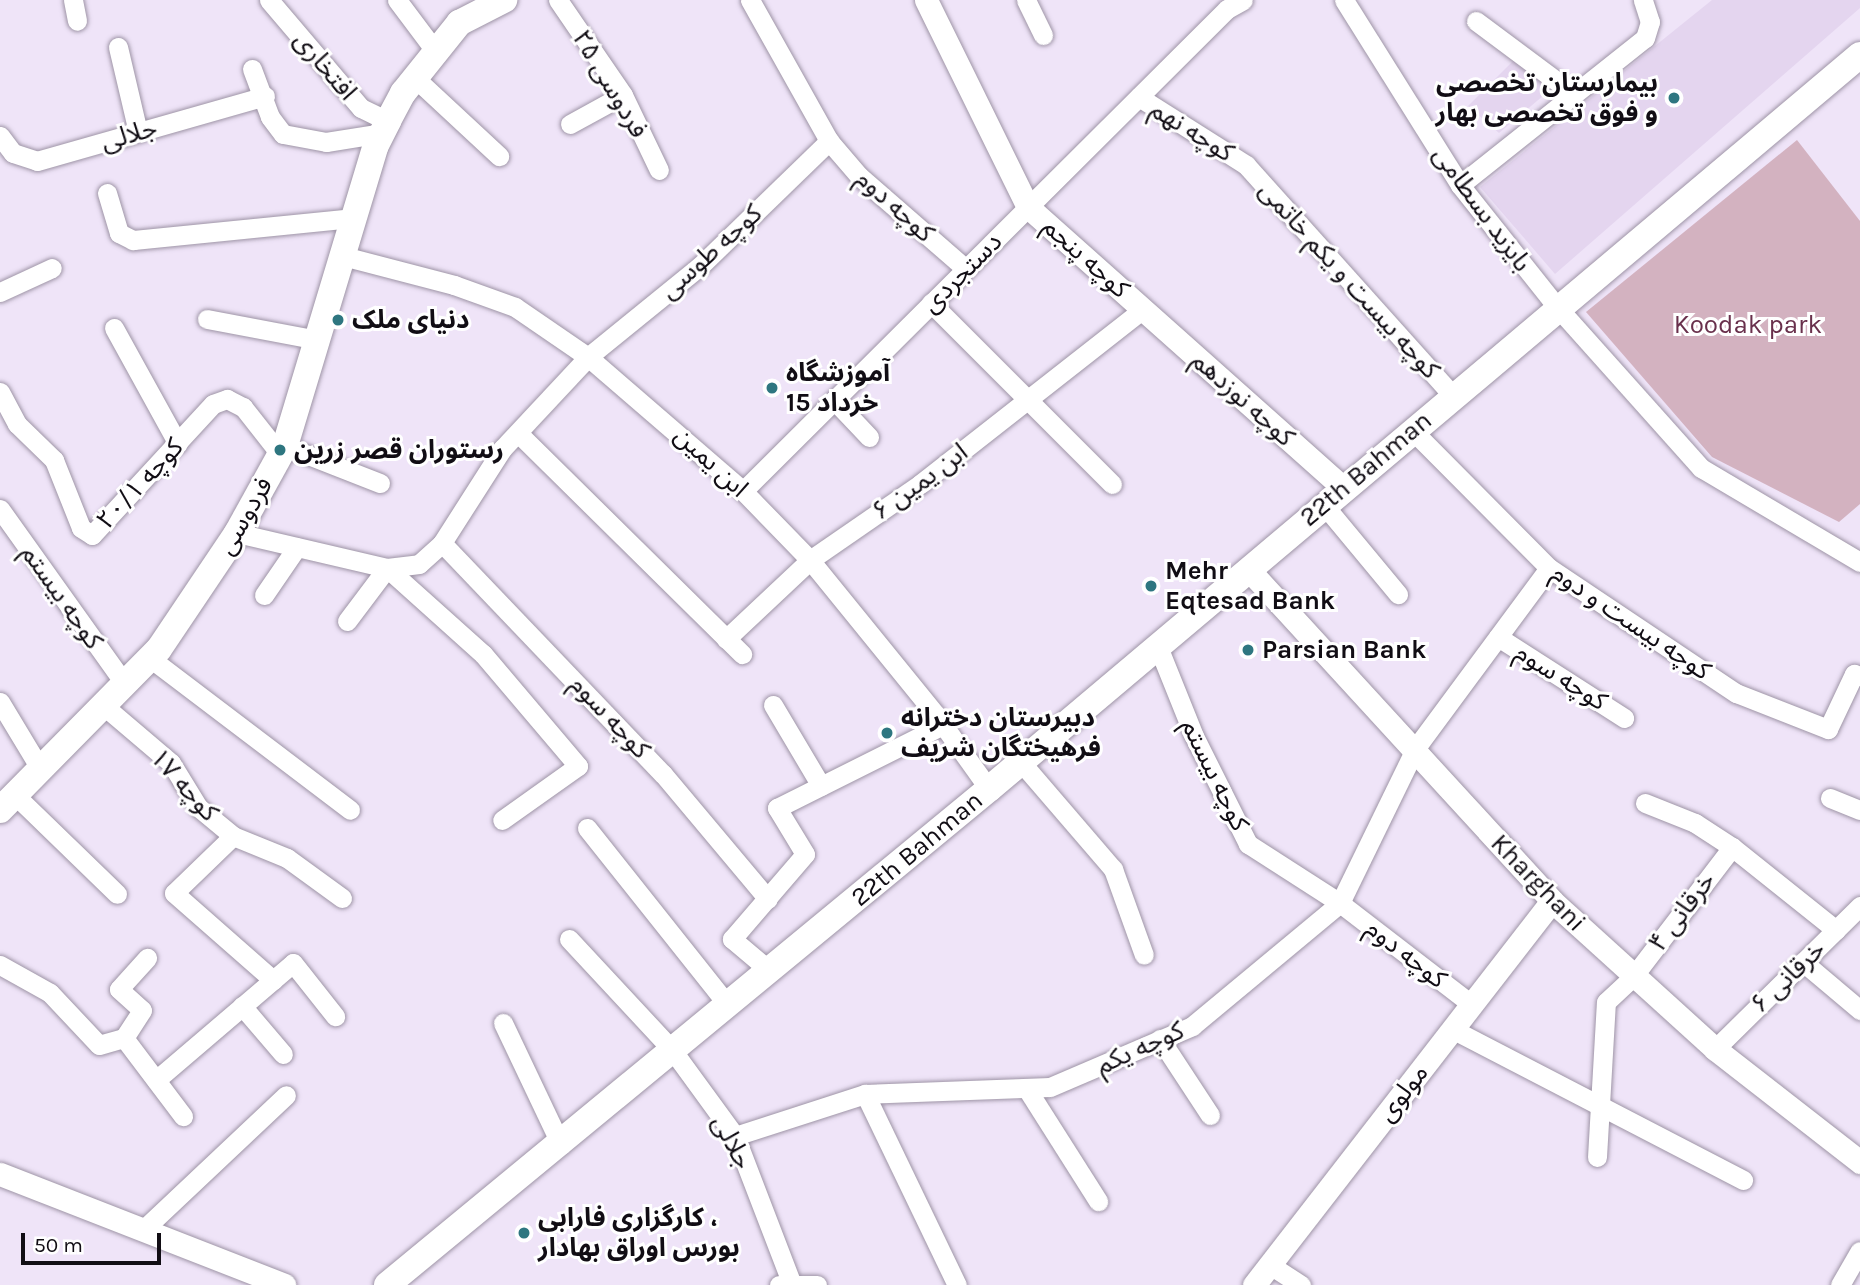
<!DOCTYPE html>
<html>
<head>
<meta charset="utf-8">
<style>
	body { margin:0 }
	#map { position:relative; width:1860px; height:1285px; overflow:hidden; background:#efe4f8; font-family:Karla,"Noto Sans Arabic",sans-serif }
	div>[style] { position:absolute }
	.built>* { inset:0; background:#e4d5ef }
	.green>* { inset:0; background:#d3b2c0 }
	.roads { filter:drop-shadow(0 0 2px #9e94a6) drop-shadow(0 0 2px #9e94a6) }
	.minor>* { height:19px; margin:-9.5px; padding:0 9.5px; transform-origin:9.5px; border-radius:9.5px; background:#fff }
	.tertiary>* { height:23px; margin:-11.5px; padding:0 11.5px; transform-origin:11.5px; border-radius:11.5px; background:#fff }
	.secondary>* { height:26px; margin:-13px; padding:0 13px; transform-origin:13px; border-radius:13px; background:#fff }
	.dots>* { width:19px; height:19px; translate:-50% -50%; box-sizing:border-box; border:4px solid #fff; border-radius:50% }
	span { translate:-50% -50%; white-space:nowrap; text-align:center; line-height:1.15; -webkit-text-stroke:6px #fff; paint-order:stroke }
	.street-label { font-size:26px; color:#110d14 }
	.poi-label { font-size:26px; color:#110d14; font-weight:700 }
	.right { translate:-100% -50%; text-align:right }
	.left { translate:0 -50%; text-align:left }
	.park-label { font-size:26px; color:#69304c }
	.scale { position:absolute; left:21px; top:1233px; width:140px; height:32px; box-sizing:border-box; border:4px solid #110d14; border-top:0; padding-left:9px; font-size:21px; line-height:24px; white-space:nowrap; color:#110d14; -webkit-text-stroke:5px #fff; paint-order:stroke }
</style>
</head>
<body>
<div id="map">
	<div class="built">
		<i style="clip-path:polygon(1712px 0,1860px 0,1860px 8px,1555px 274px,1480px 187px)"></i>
		<i style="clip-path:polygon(1515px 59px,1545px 84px,1544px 95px,1499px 133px,1468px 106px)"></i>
	</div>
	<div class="green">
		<i style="clip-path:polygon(1797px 140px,1860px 221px,1860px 504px,1839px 522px,1712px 457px,1586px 312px)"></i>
	</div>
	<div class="roads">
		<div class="minor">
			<i style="left:73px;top:0;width:21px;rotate:79deg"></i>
			<i style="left:269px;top:0;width:142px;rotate:49.6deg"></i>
			<i style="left:361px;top:108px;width:30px;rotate:26deg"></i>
			<i style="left:397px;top:0;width:65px;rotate:53.1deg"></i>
			<i style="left:558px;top:0;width:115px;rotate:55.6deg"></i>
			<i style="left:623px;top:95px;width:83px;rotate:64.4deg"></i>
			<i style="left:750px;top:0;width:162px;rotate:60.7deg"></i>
			<i style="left:829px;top:141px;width:46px;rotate:49.4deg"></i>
			<i style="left:859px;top:176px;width:140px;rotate:41deg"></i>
			<i style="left:1026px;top:0;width:39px;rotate:64deg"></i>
			<i style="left:1344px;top:0;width:218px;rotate:57.9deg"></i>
			<i style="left:1460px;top:185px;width:157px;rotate:51.5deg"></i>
			<i style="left:1558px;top:308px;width:215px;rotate:48.2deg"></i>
			<i style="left:1701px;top:468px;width:185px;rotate:30.6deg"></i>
			<i style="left:1476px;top:21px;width:122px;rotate:36.7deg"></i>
			<i style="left:118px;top:47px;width:87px;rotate:76.8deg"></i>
			<i style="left:252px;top:69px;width:51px;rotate:69.4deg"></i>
			<i style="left:270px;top:117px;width:21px;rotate:53deg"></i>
			<i style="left:283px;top:134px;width:44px;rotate:10.5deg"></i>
			<i style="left:326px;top:142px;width:58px;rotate:-9deg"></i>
			<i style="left:415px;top:78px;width:115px;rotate:42.9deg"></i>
			<i style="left:1139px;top:97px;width:127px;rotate:32.4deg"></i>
			<i style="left:1246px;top:165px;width:310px;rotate:48.1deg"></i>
			<i style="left:570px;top:124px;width:60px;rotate:-28.7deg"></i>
			<i style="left:0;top:136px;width:21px;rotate:53deg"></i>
			<i style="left:13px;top:153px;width:25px;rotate:18deg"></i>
			<i style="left:37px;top:161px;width:237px;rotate:-15.9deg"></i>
			<i style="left:1460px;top:185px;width:236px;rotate:-38.5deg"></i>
			<i style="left:1645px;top:38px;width:17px;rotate:-73deg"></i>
			<i style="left:1650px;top:22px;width:23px;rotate:-108deg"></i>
			<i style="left:107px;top:193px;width:42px;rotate:73.3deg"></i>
			<i style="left:119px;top:233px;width:16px;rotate:27deg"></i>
			<i style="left:133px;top:240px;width:223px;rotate:-5.7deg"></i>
			<i style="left:343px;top:256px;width:115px;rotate:14.6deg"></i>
			<i style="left:454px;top:285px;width:65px;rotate:19.8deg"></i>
			<i style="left:515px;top:307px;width:88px;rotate:34.4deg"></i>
			<i style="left:588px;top:357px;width:205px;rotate:40.8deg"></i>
			<i style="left:743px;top:491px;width:96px;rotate:45.8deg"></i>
			<i style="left:810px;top:560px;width:200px;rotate:50.9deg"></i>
			<i style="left:936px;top:715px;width:91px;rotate:54.4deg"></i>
			<i style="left:0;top:292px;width:57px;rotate:-24.8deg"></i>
			<i style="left:931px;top:303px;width:256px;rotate:45deg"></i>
			<i style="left:207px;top:319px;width:113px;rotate:10.7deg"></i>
			<i style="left:114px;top:328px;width:132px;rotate:61.1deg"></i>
			<i style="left:0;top:392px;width:36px;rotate:62deg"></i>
			<i style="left:17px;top:424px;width:52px;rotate:44.2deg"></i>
			<i style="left:54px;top:460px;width:73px;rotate:68.3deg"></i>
			<i style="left:81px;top:528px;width:13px;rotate:32deg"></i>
			<i style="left:92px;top:535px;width:178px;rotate:-47.3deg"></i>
			<i style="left:213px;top:404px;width:15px;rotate:-20deg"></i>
			<i style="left:227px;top:399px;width:18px;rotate:27deg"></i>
			<i style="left:243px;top:407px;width:60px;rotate:51.8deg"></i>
			<i style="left:834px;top:400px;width:51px;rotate:46.6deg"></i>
			<i style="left:1412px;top:430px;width:194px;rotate:45.2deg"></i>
			<i style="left:1549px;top:568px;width:225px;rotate:33.8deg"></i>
			<i style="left:1736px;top:693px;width:99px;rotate:21.4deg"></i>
			<i style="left:1828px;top:729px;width:61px;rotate:-64.7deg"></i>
			<i style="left:1854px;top:674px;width:6px;rotate:18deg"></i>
			<i style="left:518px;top:433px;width:315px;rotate:44.6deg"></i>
			<i style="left:285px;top:446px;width:102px;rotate:21.3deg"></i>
			<i style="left:743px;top:491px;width:683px;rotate:-44.88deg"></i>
			<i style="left:1227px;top:9px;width:18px;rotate:-29deg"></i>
			<i style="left:1324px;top:505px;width:116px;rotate:50.3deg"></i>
			<i style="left:0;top:509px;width:215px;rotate:54.5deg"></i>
			<i style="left:237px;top:533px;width:154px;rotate:13.1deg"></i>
			<i style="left:387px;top:568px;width:32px;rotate:-7deg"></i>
			<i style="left:419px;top:564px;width:31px;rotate:-42deg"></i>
			<i style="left:442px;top:543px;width:112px;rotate:-57.4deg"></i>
			<i style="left:502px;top:449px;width:126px;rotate:-46.9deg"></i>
			<i style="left:588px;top:357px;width:144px;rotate:-39.1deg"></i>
			<i style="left:700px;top:266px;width:180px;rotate:-44.1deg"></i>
			<i style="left:442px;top:543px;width:320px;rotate:46.3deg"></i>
			<i style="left:663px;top:774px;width:163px;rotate:50deg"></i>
			<i style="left:387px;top:568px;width:129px;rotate:41.9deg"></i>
			<i style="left:483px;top:654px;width:147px;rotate:49.7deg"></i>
			<i style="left:578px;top:766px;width:93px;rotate:144.6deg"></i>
			<i style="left:264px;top:595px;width:58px;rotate:-55.5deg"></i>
			<i style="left:347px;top:621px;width:66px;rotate:-53deg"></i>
			<i style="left:1498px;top:637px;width:150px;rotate:32.7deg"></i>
			<i style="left:726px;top:639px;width:115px;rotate:-43.2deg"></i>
			<i style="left:810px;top:560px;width:134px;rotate:-34.6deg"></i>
			<i style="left:920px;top:484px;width:283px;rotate:-38.1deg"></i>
			<i style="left:1157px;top:644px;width:99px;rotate:68.1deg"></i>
			<i style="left:1194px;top:736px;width:121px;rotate:63.4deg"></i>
			<i style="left:1248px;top:844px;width:109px;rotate:32.7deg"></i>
			<i style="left:1340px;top:903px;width:165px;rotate:37.6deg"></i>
			<i style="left:150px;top:658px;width:251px;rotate:37.2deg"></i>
			<i style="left:0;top:702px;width:79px;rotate:58.9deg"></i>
			<i style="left:773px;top:705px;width:94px;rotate:59.3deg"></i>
			<i style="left:104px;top:706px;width:88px;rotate:40.4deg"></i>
			<i style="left:171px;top:763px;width:52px;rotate:58.5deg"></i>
			<i style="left:198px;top:807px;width:45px;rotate:39.6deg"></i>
			<i style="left:233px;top:836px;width:58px;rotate:22.2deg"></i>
			<i style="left:287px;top:858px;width:68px;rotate:36deg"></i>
			<i style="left:1020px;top:761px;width:143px;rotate:49.3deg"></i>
			<i style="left:1113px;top:869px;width:91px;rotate:70.2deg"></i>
			<i style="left:15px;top:795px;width:142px;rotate:44.1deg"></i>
			<i style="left:1830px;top:798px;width:32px;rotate:22deg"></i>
			<i style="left:1645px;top:803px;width:54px;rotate:21.8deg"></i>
			<i style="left:1695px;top:823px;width:44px;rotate:33deg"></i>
			<i style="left:1732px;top:847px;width:133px;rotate:38.6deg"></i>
			<i style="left:587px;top:828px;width:226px;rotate:51.5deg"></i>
			<i style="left:233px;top:836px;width:82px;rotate:136deg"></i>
			<i style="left:174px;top:893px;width:132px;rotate:41.3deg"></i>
			<i style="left:569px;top:939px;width:153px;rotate:47.1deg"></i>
			<i style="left:673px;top:1051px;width:105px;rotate:53.9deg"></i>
			<i style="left:735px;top:1136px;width:156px;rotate:69deg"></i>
			<i style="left:1803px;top:962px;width:75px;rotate:40.1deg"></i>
			<i style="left:0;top:965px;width:57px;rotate:29.2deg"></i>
			<i style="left:50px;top:993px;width:71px;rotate:46.7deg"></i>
			<i style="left:99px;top:1045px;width:26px;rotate:-16deg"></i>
			<i style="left:124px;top:1038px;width:33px;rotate:-57deg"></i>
			<i style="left:142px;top:1010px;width:31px;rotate:-138deg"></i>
			<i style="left:119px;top:989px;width:42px;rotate:-47.9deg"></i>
			<i style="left:770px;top:971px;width:50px;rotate:-139.9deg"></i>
			<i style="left:732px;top:939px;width:112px;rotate:-49.3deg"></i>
			<i style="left:805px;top:854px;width:54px;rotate:-121.3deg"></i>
			<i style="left:777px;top:808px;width:186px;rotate:-26.6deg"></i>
			<i style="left:242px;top:1006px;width:63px;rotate:49.5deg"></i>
			<i style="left:503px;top:1023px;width:135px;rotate:64.6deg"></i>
			<i style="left:1452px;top:1029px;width:328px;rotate:27.4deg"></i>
			<i style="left:124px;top:1038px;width:98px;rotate:52.9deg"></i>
			<i style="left:1160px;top:1039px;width:91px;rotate:56.7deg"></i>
			<i style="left:1715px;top:1049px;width:204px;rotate:-44.6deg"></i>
			<i style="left:156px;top:1080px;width:180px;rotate:-40.5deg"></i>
			<i style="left:293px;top:963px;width:68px;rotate:51.6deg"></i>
			<i style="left:1027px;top:1089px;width:133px;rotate:57.6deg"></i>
			<i style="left:865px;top:1094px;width:212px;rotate:64.3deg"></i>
			<i style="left:735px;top:1136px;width:137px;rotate:-17.9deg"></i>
			<i style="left:865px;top:1094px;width:185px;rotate:-2.2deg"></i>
			<i style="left:1050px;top:1087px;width:155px;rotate:-23.2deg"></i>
			<i style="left:1192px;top:1026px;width:192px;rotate:-39.7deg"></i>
			<i style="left:1340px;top:903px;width:171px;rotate:-64deg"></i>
			<i style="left:1415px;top:749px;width:225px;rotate:-53.5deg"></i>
			<i style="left:1597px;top:1157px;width:155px;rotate:-86.7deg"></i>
			<i style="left:1606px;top:1002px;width:35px;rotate:-43deg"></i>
			<i style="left:1632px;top:978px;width:165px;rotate:-52.6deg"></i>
			<i style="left:144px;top:1229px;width:195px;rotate:-43.3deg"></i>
			<i style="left:1270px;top:1265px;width:37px;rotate:33deg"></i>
			<i style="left:779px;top:1285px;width:38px"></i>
			<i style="left:1840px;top:1285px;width:39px;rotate:-60deg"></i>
		</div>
		<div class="tertiary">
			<i style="left:926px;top:0;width:231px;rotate:63.8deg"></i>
			<i style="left:1028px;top:207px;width:422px;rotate:41.7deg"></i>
			<i style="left:1249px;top:570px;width:449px;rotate:47.5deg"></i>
			<i style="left:1552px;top:901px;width:220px;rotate:42.2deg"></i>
			<i style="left:1715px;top:1049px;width:184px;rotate:37.9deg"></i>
			<i style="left:0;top:1174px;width:305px;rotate:21.3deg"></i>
			<i style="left:1254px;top:1285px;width:486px;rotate:-52.2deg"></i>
		</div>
		<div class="secondary">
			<i style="left:0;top:810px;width:226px;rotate:-45.4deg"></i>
			<i style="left:159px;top:649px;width:140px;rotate:-56.1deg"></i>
			<i style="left:237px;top:533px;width:99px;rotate:-61.1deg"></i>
			<i style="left:285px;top:446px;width:312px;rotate:-73.2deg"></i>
			<i style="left:375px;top:147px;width:29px;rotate:-63deg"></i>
			<i style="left:388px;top:121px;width:32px;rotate:-62deg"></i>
			<i style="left:403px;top:93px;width:90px;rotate:-51.3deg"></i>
			<i style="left:459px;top:23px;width:51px;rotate:-27.1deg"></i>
			<i style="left:387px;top:1285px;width:780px;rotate:-39.49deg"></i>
			<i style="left:989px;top:789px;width:1139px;rotate:-40.12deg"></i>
		</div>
	</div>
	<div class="dots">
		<i style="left:1674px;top:98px;background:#2e7680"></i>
		<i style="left:338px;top:320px;background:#2e7680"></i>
		<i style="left:772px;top:388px;background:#2e7680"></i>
		<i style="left:280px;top:450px;background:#2e7680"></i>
		<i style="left:1151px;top:586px;background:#2e7680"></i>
		<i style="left:1248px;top:650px;background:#2e7680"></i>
		<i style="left:887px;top:733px;background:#2e7680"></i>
		<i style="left:524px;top:1233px;background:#2e7680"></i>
	</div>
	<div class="street-label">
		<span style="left:325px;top:66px;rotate:50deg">افتخاری</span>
		<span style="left:610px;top:84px;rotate:59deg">فردوسی ۲۵</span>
		<span style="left:1192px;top:131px;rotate:32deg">کوچه نهم</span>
		<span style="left:129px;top:135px;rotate:-16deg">جلالی</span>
		<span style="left:895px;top:206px;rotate:42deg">کوچه دوم</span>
		<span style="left:1482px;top:209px;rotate:54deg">بایزید بسطامی</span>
		<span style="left:711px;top:252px;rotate:-42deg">کوچه طوسی</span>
		<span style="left:1086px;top:258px;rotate:42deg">کوچه پنجم</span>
		<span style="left:962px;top:273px;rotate:-45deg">دستجردی</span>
		<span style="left:1349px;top:280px;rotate:48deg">کوچه بیست و یکم خاتمی</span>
		<span style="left:1243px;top:399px;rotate:42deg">کوچه نوزدهم</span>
		<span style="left:711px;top:462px;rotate:43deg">ابن یمین</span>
		<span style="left:1366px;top:469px;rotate:-40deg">22th Bahman</span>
		<span style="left:920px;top:482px;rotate:-36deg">ابن یمین ۶</span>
		<span style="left:140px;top:484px;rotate:-47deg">کوچه ۲۰/۱</span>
		<span style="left:245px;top:516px;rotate:-60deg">فردوسی</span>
		<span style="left:62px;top:597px;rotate:55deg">کوچه بیستم</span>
		<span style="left:1631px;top:622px;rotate:34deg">کوچه بیست و دوم</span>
		<span style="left:1561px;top:677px;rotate:32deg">کوچه سوم</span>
		<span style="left:610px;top:717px;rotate:47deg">کوچه سوم</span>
		<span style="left:1215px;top:775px;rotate:64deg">کوچه بیستم</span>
		<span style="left:184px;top:785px;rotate:48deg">۱۷ کوچه</span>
		<span style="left:917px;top:849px;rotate:-40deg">22th Bahman</span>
		<span style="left:1538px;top:883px;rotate:46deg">Kharghani</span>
		<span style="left:1682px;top:912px;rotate:-53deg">خرقانی ۴</span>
		<span style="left:1406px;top:954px;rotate:38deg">کوچه دوم</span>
		<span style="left:1788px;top:977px;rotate:-44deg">خرقانی ۶</span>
		<span style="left:1140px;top:1048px;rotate:-24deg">کوچه یکم</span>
		<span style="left:1403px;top:1093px;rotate:-52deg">مولوی</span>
		<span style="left:732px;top:1142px;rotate:62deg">جلالی</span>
	</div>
	<div class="poi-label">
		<span class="right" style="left:1658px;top:98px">بیمارستان تخصصی<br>و فوق تخصصی بهار</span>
		<span class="left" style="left:352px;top:320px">دنیای ملک</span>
		<span class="left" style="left:786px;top:388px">آموزشگاه<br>15 خرداد</span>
		<span class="left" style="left:294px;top:450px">رستوران قصر زرین</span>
		<span class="left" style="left:1165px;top:586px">Mehr<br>Eqtesad Bank</span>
		<span class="left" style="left:1262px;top:650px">Parsian Bank</span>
		<span class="left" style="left:901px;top:733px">دبیرستان دخترانه<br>فرهیختگان شریف</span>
		<span class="left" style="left:538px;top:1233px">کارگزاری فارابی ،<br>بورس اوراق بهادار</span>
	</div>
	<div class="park-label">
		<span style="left:1748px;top:325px">Koodak park</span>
	</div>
	<div class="scale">50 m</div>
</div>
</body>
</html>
